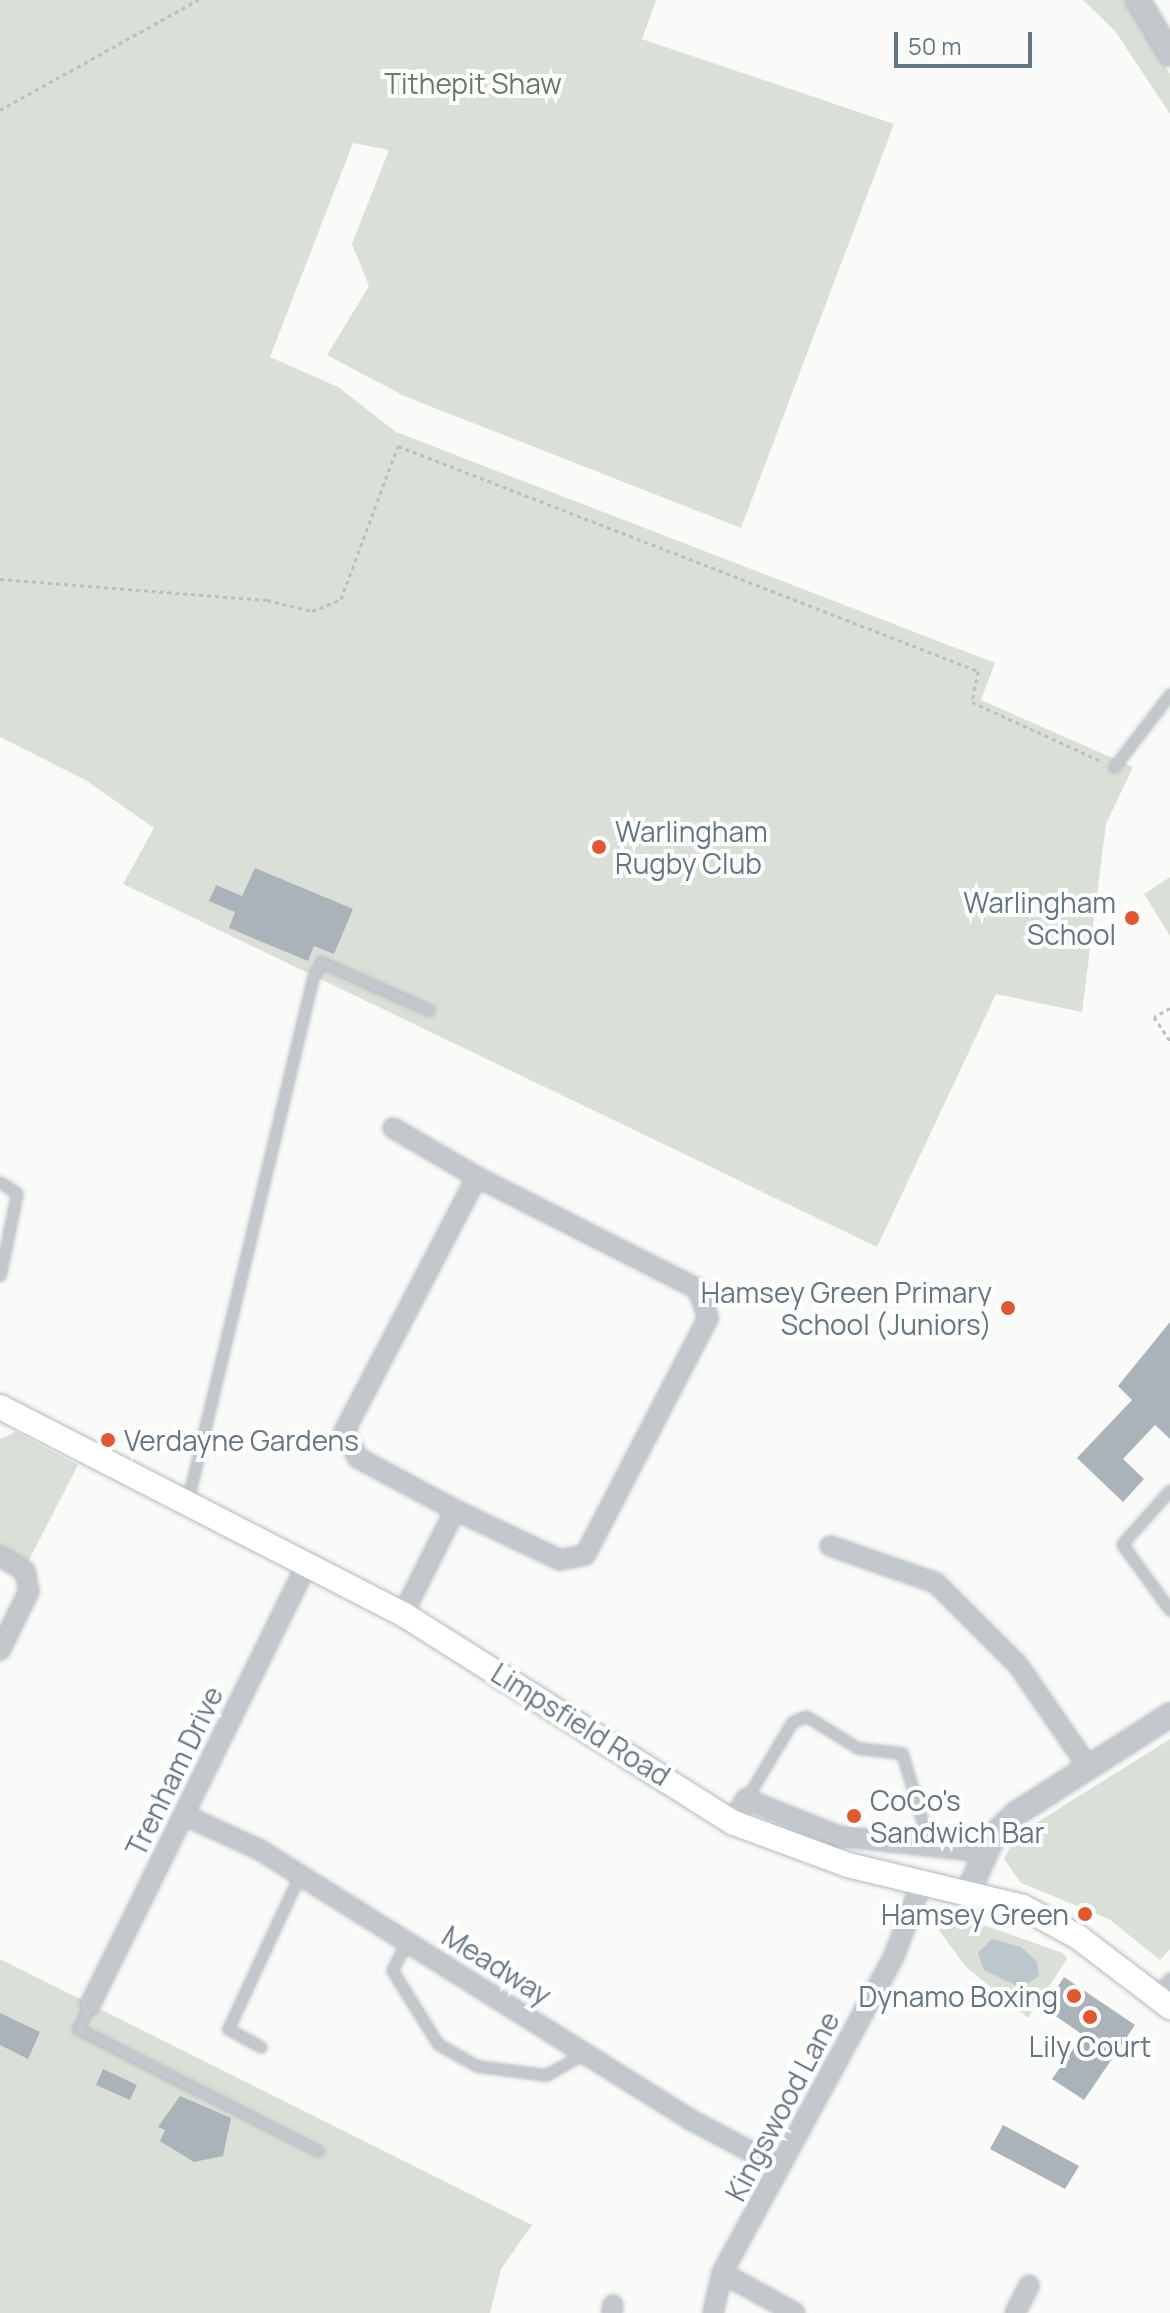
<!DOCTYPE html>
<html>
<head>
<meta charset="utf-8">
<style>
	body { margin:0 }
	#map { position:relative; width:1170px; height:2313px; overflow:hidden; background:#fafaf8; font-family:Manrope,sans-serif }
	div>[style] { position:absolute }
	.green>* { inset:0; background:#dadfd7 }
	.water>* { inset:0; background:#bbc7cb }
	.building>* { inset:0; background:#aab3b9 }
	.path>* { height:3px; margin-top:-1.5px; transform-origin:0; background:repeating-linear-gradient(90deg,#bbbfc2 0 4px,transparent 0 8px) }
	.roads { filter:drop-shadow(0 0 2px #b3babf) drop-shadow(0 0 2px #b3babf) }
	.service>* { height:9px; margin:-4.5px; padding:0 4.5px; transform-origin:4.5px; border-radius:4.5px; background:#c3c8cc }
	.minor>* { height:18px; margin:-9px; padding:0 9px; transform-origin:9px; border-radius:9px; background:#c3c8cc }
	.tertiary>* { height:22px; margin:-11px; padding:0 11px; transform-origin:11px; border-radius:11px; background:#c3c8cc }
	.secondary>* { height:24px; margin:-12px; padding:0 12px; transform-origin:12px; border-radius:12px; background:#fff }
	.dots>* { width:22px; height:22px; translate:-50% -50%; box-sizing:border-box; border:4px solid #fff; border-radius:50% }
	span { translate:-50% -50%; white-space:nowrap; text-align:center; line-height:1.15; -webkit-text-stroke:8px #fff; paint-order:stroke }
	.park-label { font-size:28px; color:#687a64 }
	.poi-label { font-size:28px; color:#657683 }
	.left { translate:0 -50%; text-align:left }
	.right { translate:-100% -50%; text-align:right }
	.street-label { font-size:28px; color:#657683 }
	.scale { position:absolute; left:894px; top:32px; width:138px; height:36px; box-sizing:border-box; border:4px solid #657683; border-top:0; padding-left:10px; font-size:24px; line-height:28px; white-space:nowrap; color:#657683; -webkit-text-stroke:6px #fff; paint-order:stroke }
</style>
</head>
<body>
<div id="map">
	<div class="green">
		<i style="clip-path:polygon(0 0,656px 0,642px 39px,894px 124px,741px 528px,404px 396px,327px 355px,369px 286px,352px 244px,389px 150px,353px 143px,270px 357px,338px 387px,396px 432px,995px 663px,981px 700px,1133px 767px,1106px 824px,1082px 1012px,996px 994px,877px 1247px,123px 884px,154px 828px,87px 781px,0 737px)"></i>
		<i style="clip-path:polygon(1083px 0,1127px 0,1170px 74px,1170px 114px,1115px 31px)"></i>
		<i style="clip-path:polygon(1170px 877px,1170px 936px,1144px 894px)"></i>
		<i style="clip-path:polygon(16px 1432px,78px 1465px,28px 1562px,0 1546px,0 1439px)"></i>
		<i style="clip-path:polygon(1170px 1739px,1170px 1949px,1160px 1960px,1109px 1919px,1021px 1883px,1004px 1859px,1017px 1835px)"></i>
		<i style="clip-path:polygon(938px 1909px,1063px 1953px,1067px 1959px,1028px 2018px,965px 1966px,931px 1919px)"></i>
		<i style="clip-path:polygon(0 1959px,532px 2225px,501px 2269px,490px 2313px,0 2313px)"></i>
	</div>
	<div class="water">
		<i style="clip-path:polygon(992px 1939px,1021px 1947px,1037px 1962px,1039px 1976px,1021px 1988px,984px 1970px,978px 1953px)"></i>
	</div>
	<div class="building">
		<i style="clip-path:polygon(255px 868px,353px 909px,334px 954px,314px 946px,308px 961px,229px 928px,235px 912px,209px 901px,216px 885px,242px 896px)"></i>
		<i style="clip-path:polygon(1170px 1322px,1170px 1439px,1155px 1425px,1123px 1459px,1144px 1479px,1123px 1502px,1077px 1458px,1132px 1400px,1118px 1386px)"></i>
		<i style="clip-path:polygon(1064px 1977px,1135px 2025px,1084px 2100px,1052px 2079px,1083px 2035px,1044px 2008px)"></i>
		<i style="clip-path:polygon(0 2013px,40px 2032px,28px 2059px,0 2045px)"></i>
		<i style="clip-path:polygon(103px 2069px,137px 2085px,130px 2100px,96px 2085px)"></i>
		<i style="clip-path:polygon(180px 2096px,231px 2118px,223px 2156px,194px 2162px,160px 2141px,165px 2130px,158px 2127px)"></i>
		<i style="clip-path:polygon(1003px 2125px,1079px 2166px,1065px 2189px,990px 2149px)"></i>
	</div>
	<div class="path">
		<i style="left:0;top:110px;width:227px;rotate:-29.1deg"></i>
		<i style="left:0;top:579px;width:268px;rotate:4.5deg"></i>
		<i style="left:267px;top:600px;width:46px;rotate:13.7deg"></i>
		<i style="left:312px;top:611px;width:31px;rotate:-22deg"></i>
		<i style="left:341px;top:599px;width:163px;rotate:-69.6deg"></i>
		<i style="left:398px;top:446px;width:622px;rotate:21.2deg"></i>
		<i style="left:978px;top:671px;width:32px;rotate:101deg"></i>
		<i style="left:972px;top:702px;width:144px;rotate:24.6deg"></i>
		<i style="left:1170px;top:1008px;width:18px;rotate:151deg"></i>
		<i style="left:1154px;top:1017px;width:29px;rotate:56deg"></i>
	</div>
	<div class="roads">
		<div class="service">
			<i style="left:1114px;top:767px;width:92px;rotate:-52.5deg"></i>
			<i style="left:0;top:1182px;width:20px;rotate:33deg"></i>
			<i style="left:17px;top:1193px;width:84px;rotate:101.7deg"></i>
			<i style="left:1170px;top:1490px;width:72px;rotate:131.6deg"></i>
			<i style="left:1122px;top:1544px;width:82px;rotate:54deg"></i>
			<i style="left:188px;top:1499px;width:537px;rotate:-76.53deg"></i>
			<i style="left:313px;top:977px;width:17px;rotate:-62deg"></i>
			<i style="left:321px;top:962px;width:118px;rotate:24deg"></i>
			<i style="left:746px;top:1799px;width:90px;rotate:-59.1deg"></i>
			<i style="left:792px;top:1722px;width:15px;rotate:-23deg"></i>
			<i style="left:806px;top:1716px;width:61px;rotate:31.6deg"></i>
			<i style="left:858px;top:1748px;width:44px;rotate:6.5deg"></i>
			<i style="left:902px;top:1753px;width:92px;rotate:73.5deg"></i>
			<i style="left:407px;top:1941px;width:33px;rotate:117deg"></i>
			<i style="left:392px;top:1970px;width:87px;rotate:58.1deg"></i>
			<i style="left:438px;top:2044px;width:45px;rotate:29.4deg"></i>
			<i style="left:477px;top:2066px;width:70px;rotate:7.4deg"></i>
			<i style="left:546px;top:2075px;width:45px;rotate:-29.4deg"></i>
			<i style="left:1157px;top:1993px;width:20px;rotate:-49deg"></i>
			<i style="left:90px;top:2005px;width:27px;rotate:117deg"></i>
			<i style="left:78px;top:2029px;width:269px;rotate:26.9deg"></i>
			<i style="left:261px;top:2047px;width:38px;rotate:-151deg"></i>
			<i style="left:228px;top:2029px;width:171px;rotate:-65.1deg"></i>
		</div>
		<div class="minor">
			<i style="left:393px;top:1128px;width:97px;rotate:30.3deg"></i>
			<i style="left:830px;top:1546px;width:112px;rotate:19.2deg"></i>
			<i style="left:936px;top:1583px;width:116px;rotate:45deg"></i>
			<i style="left:1018px;top:1665px;width:125px;rotate:55.4deg"></i>
			<i style="left:0;top:1556px;width:29px;rotate:31deg"></i>
			<i style="left:25px;top:1571px;width:20px;rotate:79deg"></i>
			<i style="left:29px;top:1591px;width:66px;rotate:116.2deg"></i>
			<i style="left:403px;top:1614px;width:116px;rotate:-63.4deg"></i>
			<i style="left:455px;top:1510px;width:110px;rotate:-151.8deg"></i>
			<i style="left:358px;top:1458px;width:30px;rotate:-118deg"></i>
			<i style="left:344px;top:1432px;width:288px;rotate:-62.5deg"></i>
			<i style="left:477px;top:1177px;width:248px;rotate:26.9deg"></i>
			<i style="left:698px;top:1289px;width:31px;rotate:71deg"></i>
			<i style="left:708px;top:1318px;width:267px;rotate:117.4deg"></i>
			<i style="left:585px;top:1555px;width:25px;rotate:169deg"></i>
			<i style="left:560px;top:1560px;width:116px;rotate:-154.5deg"></i>
			<i style="left:184px;top:1815px;width:84px;rotate:24.7deg"></i>
			<i style="left:260px;top:1850px;width:509px;rotate:32.07deg"></i>
			<i style="left:691px;top:2120px;width:98px;rotate:27.9deg"></i>
			<i style="left:732px;top:1822px;width:27px;rotate:-59deg"></i>
			<i style="left:746px;top:1799px;width:99px;rotate:21.9deg"></i>
			<i style="left:838px;top:1836px;width:147px;rotate:6.3deg"></i>
			<i style="left:90px;top:2005px;width:494px;rotate:-63.8deg"></i>
			<i style="left:722px;top:2273px;width:83px;rotate:28.7deg"></i>
			<i style="left:612px;top:2313px;width:8px;rotate:-83deg"></i>
			<i style="left:713px;top:2313px;width:41px;rotate:-77.3deg"></i>
			<i style="left:722px;top:2273px;width:361px;rotate:-61.5deg"></i>
			<i style="left:894px;top:1956px;width:79px;rotate:-69.3deg"></i>
			<i style="left:1015px;top:2313px;width:31px;rotate:-63deg"></i>
		</div>
		<div class="tertiary">
			<i style="left:1138px;top:0;width:63px;rotate:59.3deg"></i>
			<i style="left:968px;top:1892px;width:63px;rotate:-65.5deg"></i>
			<i style="left:994px;top:1835px;width:32px;rotate:-44deg"></i>
			<i style="left:1017px;top:1813px;width:182px;rotate:-32.6deg"></i>
		</div>
		<div class="secondary">
			<i style="left:0;top:1407px;width:453px;rotate:27.2deg"></i>
			<i style="left:403px;top:1614px;width:391px;rotate:32.3deg"></i>
			<i style="left:734px;top:1823px;width:121px;rotate:20.2deg"></i>
			<i style="left:848px;top:1865px;width:180px;rotate:13.5deg"></i>
			<i style="left:1023px;top:1907px;width:63px;rotate:28.6deg"></i>
			<i style="left:1078px;top:1937px;width:116px;rotate:37.3deg"></i>
		</div>
	</div>
	<div class="dots">
		<i style="left:599px;top:847px;background:#e4572e"></i>
		<i style="left:1132px;top:918px;background:#e4572e"></i>
		<i style="left:1008px;top:1308px;background:#e4572e"></i>
		<i style="left:108px;top:1440px;background:#e4572e"></i>
		<i style="left:854px;top:1816px;background:#e4572e"></i>
		<i style="left:1085px;top:1914px;background:#e4572e"></i>
		<i style="left:1074px;top:1996px;background:#e4572e"></i>
		<i style="left:1090px;top:2017px;background:#e4572e"></i>
	</div>
	<div class="park-label">
		<span style="left:473px;top:83px">Tithepit Shaw</span>
	</div>
	<div class="poi-label">
		<span class="left" style="left:615px;top:847px">Warlingham<br>Rugby Club</span>
		<span class="right" style="left:1116px;top:918px">Warlingham<br>School</span>
		<span class="right" style="left:992px;top:1308px">Hamsey Green Primary<br>School (Juniors)</span>
		<span class="left" style="left:124px;top:1440px">Verdayne Gardens</span>
		<span class="left" style="left:870px;top:1816px">CoCo's<br>Sandwich Bar</span>
		<span class="right" style="left:1069px;top:1914px">Hamsey Green</span>
		<span class="right" style="left:1058px;top:1996px">Dynamo Boxing</span>
		<span style="left:1090px;top:2046px">Lily Court</span>
	</div>
	<div class="street-label">
		<span style="left:581px;top:1724px;rotate:32deg">Limpsfield Road</span>
		<span style="left:174px;top:1771px;rotate:-64deg">Trenham Drive</span>
		<span style="left:497px;top:1965px;rotate:32deg">Meadway</span>
		<span style="left:782px;top:2106px;rotate:-62deg">Kingswood Lane</span>
	</div>
	<div class="scale">50 m</div>
</div>
</body>
</html>
